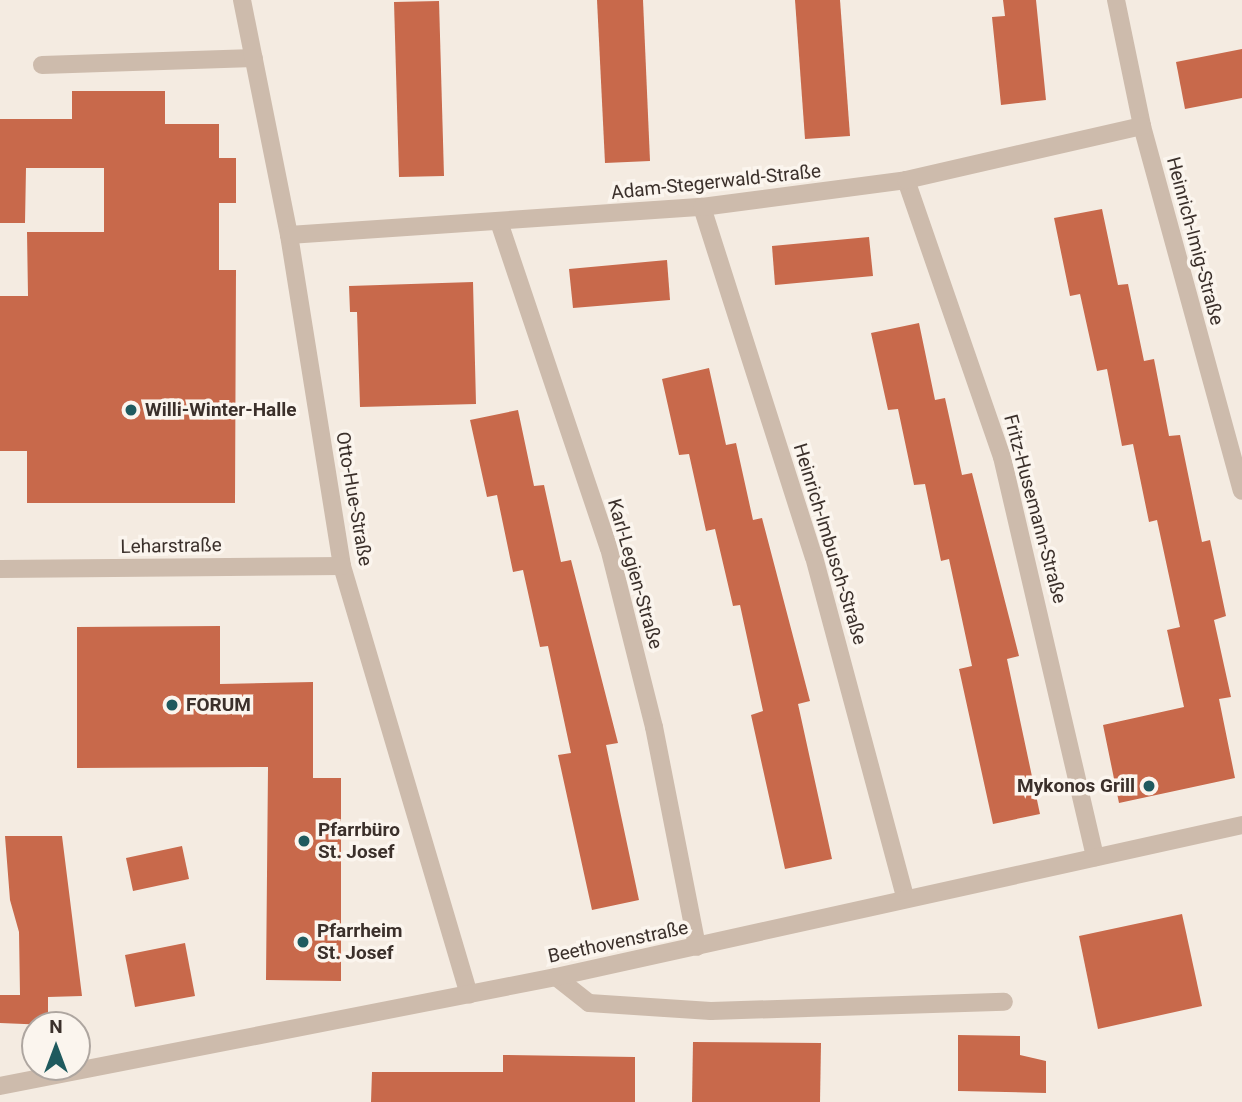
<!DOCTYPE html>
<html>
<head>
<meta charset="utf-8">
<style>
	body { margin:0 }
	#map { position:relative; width:1242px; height:1102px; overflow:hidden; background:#f4ebe1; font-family:Roboto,sans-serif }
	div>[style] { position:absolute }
	.building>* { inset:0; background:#c8694b }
	.service>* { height:18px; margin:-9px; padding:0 9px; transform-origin:9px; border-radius:9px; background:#cdbbac }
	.minor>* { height:18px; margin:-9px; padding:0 9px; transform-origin:9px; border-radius:9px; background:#cdbbac }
	.dots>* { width:19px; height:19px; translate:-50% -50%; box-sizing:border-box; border:4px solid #fbf5ee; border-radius:50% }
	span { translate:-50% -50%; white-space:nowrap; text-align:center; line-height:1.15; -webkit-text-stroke:7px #fbf5ee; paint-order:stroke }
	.street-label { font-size:19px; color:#3b302b }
	.poi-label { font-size:19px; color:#3b302b; font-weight:700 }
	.left { translate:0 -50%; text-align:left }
	.right { translate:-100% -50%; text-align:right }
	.north { position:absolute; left:21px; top:1011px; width:70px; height:70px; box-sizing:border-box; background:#fbf5ee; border:2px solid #aea6a0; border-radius:50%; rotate:0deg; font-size:19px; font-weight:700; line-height:28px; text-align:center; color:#3b302b }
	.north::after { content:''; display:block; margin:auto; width:24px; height:32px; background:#1f5a5e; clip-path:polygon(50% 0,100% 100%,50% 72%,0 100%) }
</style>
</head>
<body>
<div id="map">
	<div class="building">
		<i style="clip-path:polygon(597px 0,643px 0,650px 161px,605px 163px)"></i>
		<i style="clip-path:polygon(795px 0,840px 0,850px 136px,805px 139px)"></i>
		<i style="clip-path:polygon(1003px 0,1036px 0,1046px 100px,1001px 105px,992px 17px,1005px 16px)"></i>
		<i style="clip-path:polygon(439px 1px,444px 176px,399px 177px,394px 2px)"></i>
		<i style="clip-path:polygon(1242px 49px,1242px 98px,1185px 109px,1176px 62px)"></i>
		<i style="clip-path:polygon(72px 91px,165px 91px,165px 124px,219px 124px,219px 158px,236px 158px,236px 203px,219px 203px,219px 270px,236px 270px,235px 503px,27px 503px,27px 451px,0 451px,0 296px,28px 296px,27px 232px,104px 232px,104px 168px,26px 168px,25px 223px,0 223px,0 119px,72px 119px)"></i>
		<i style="clip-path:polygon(1102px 209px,1118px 285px,1128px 284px,1144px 361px,1154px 359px,1169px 436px,1180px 435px,1202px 542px,1210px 540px,1226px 616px,1214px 620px,1231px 697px,1219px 699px,1235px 778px,1119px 803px,1103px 725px,1184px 707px,1167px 630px,1180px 627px,1157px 520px,1149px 522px,1133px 444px,1122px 446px,1107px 369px,1097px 371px,1080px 294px,1070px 296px,1054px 218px)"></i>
		<i style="clip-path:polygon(869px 237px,873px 276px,775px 285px,772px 246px)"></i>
		<i style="clip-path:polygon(667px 260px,670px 300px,573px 308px,569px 269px)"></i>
		<i style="clip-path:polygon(473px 282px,476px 404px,360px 407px,357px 312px,350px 312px,349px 286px)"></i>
		<i style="clip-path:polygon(919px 323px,935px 400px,945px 398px,962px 475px,972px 473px,1019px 656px,1007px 659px,1040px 814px,993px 824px,959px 669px,972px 666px,949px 559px,941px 561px,925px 484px,914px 485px,898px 409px,888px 410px,871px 333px)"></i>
		<i style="clip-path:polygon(709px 368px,726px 445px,736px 443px,753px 520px,762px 518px,810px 701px,798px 704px,832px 859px,785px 869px,751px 715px,763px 711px,740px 605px,733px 606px,715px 529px,706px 531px,689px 454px,679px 455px,662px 379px)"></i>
		<i style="clip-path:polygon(518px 410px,534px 486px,544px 485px,561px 562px,571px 560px,618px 743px,606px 745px,639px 900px,592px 910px,558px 755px,571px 753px,548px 646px,540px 647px,523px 570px,513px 572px,497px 495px,487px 497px,470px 420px)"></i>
		<i style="clip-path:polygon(220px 626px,220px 684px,313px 682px,313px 778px,341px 778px,341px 981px,266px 980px,268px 767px,77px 768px,77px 627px)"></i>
		<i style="clip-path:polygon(5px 836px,62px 836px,82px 996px,48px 997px,48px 1025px,0 1023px,0 995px,20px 995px,19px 932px,10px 900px)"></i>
		<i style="clip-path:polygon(182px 846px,189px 879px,133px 891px,126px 858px)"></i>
		<i style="clip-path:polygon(1182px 914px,1202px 1006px,1098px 1029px,1079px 936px)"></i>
		<i style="clip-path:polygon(185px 943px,195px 996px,135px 1007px,125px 955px)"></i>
		<i style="clip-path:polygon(958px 1035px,1020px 1036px,1020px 1055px,1046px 1061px,1046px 1093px,958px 1091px)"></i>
		<i style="clip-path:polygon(693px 1042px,821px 1043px,820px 1102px,692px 1102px)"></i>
		<i style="clip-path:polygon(503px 1055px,635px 1057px,635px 1102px,371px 1102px,372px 1072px,503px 1072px)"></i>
	</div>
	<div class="service">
		<i style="left:42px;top:65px;width:212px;rotate:-1.9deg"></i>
		<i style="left:556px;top:977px;width:42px;rotate:38.2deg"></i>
		<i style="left:589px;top:1003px;width:122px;rotate:3.8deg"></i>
		<i style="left:711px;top:1011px;width:293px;rotate:-1.8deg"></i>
	</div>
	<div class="minor">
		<i style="left:242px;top:0;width:240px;rotate:78.7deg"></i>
		<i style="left:289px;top:235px;width:335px;rotate:80.9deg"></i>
		<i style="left:342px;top:566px;width:447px;rotate:73.5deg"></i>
		<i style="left:1116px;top:0;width:129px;rotate:78.3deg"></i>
		<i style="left:1142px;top:126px;width:378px;rotate:74.7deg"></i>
		<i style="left:906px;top:180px;width:293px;rotate:70.9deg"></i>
		<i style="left:1002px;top:457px;width:411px;rotate:76.9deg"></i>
		<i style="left:702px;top:207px;width:367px;rotate:72.3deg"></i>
		<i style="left:814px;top:557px;width:351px;rotate:75deg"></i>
		<i style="left:499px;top:222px;width:344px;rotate:71.4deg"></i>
		<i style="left:609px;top:548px;width:185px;rotate:75.9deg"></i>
		<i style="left:654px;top:727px;width:224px;rotate:78.9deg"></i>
		<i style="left:289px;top:235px;width:414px;rotate:-3.9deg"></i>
		<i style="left:702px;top:207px;width:206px;rotate:-7.5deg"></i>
		<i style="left:906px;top:180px;width:242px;rotate:-12.9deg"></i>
		<i style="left:0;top:569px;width:342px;rotate:-0.5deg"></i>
		<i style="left:0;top:1086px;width:567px;rotate:-11.09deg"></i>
		<i style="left:556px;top:977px;width:703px;rotate:-12.49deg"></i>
	</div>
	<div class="dots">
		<i style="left:131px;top:410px;background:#1f5a5e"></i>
		<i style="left:172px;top:705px;background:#1f5a5e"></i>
		<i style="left:1149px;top:786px;background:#1f5a5e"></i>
		<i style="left:304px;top:841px;background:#1f5a5e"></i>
		<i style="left:303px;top:942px;background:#1f5a5e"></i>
	</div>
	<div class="street-label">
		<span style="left:716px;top:182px;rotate:-6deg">Adam-Stegerwald-Straße</span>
		<span style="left:1195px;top:241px;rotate:75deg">Heinrich-Imig-Straße</span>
		<span style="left:354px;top:499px;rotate:80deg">Otto-Hue-Straße</span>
		<span style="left:1035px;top:509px;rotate:75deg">Fritz-Husemann-Straße</span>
		<span style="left:830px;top:544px;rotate:73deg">Heinrich-Imbusch-Straße</span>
		<span style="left:171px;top:546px;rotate:-1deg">Leharstraße</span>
		<span style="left:635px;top:574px;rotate:74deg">Karl-Legien-Straße</span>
		<span style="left:618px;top:942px;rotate:-12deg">Beethovenstraße</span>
	</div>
	<div class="poi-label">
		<span class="left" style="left:145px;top:410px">Willi-Winter-Halle</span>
		<span class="left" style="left:186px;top:705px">FORUM</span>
		<span class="right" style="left:1135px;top:786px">Mykonos Grill</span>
		<span class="left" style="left:318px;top:841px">Pfarrbüro<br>St. Josef</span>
		<span class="left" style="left:317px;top:942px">Pfarrheim<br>St. Josef</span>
	</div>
	<div class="north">N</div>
</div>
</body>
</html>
